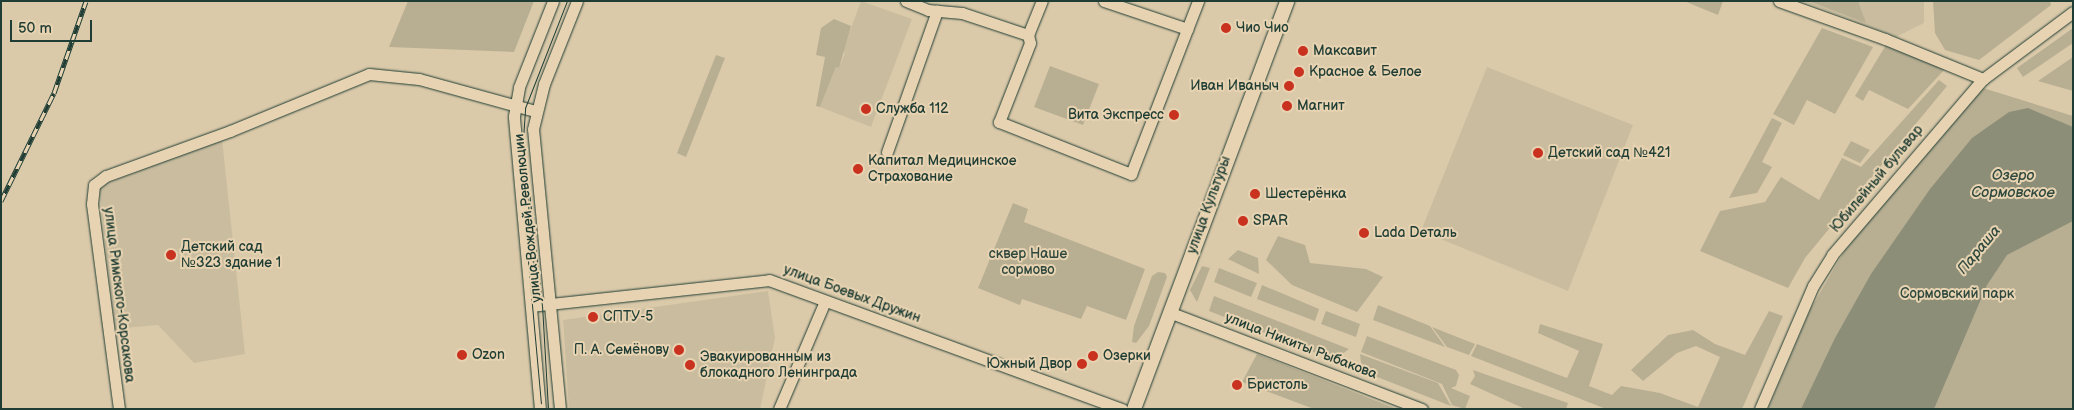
<!DOCTYPE html>
<html>
<head>
<meta charset="utf-8">
<style>
	body { margin:0 }
	#map { position:relative; width:2074px; height:410px; overflow:hidden; background:#dbcaaa; font-family:"Balsamiq Sans",sans-serif }
	div>[style] { position:absolute }
	.built>* { inset:0; background:#cabd9f }
	.green>* { inset:0; background:#b8af93 }
	.water>* { inset:0; background:#8c8e78 }
	.roads { filter:drop-shadow(0 0 1px #1f3d34) drop-shadow(0 0 1px #1f3d34) }
	.minor>* { height:11px; margin:-5.5px; padding:0 5.5px; transform-origin:5.5px; border-radius:5.5px; background:#e7d3b1 }
	.major>* { height:14px; margin:-7px; padding:0 7px; transform-origin:7px; border-radius:7px; background:#e7d3b1 }
	.tram>* { height:1px; margin:-0.5px; padding:0 0.5px; transform-origin:0.5px; border-radius:0.5px; background:#1f3d34 }
	.rail>* { height:5px; margin-top:-2.5px; transform-origin:0; background:repeating-linear-gradient(90deg,#e7d3b1 0 9px,#1f3d34 0 18px); box-sizing:border-box; border-block:1px solid #1f3d34 }
	.dots>* { width:14px; height:14px; translate:-50% -50%; box-sizing:border-box; border:2px solid #e7d3b1; border-radius:50% }
	span { translate:-50% -50%; white-space:nowrap; text-align:center; line-height:1.15; -webkit-text-stroke:4px #e7d3b1; paint-order:stroke }
	.poi-label { font-size:14px; color:#1f3d34 }
	.left { translate:0 -50%; text-align:left }
	.right { translate:-100% -50%; text-align:right }
	.street-label { font-size:14px; color:#1f3d34 }
	.park-label { font-size:14px; color:#2e483e }
	.water-label { font-size:15px; color:#2f493e; font-style:italic }
	.frame { position:absolute; inset:0; border:2px solid #1f3d34; pointer-events:none }
	.scale { position:absolute; left:10px; top:20px; width:82px; height:22px; box-sizing:border-box; border:2px solid #1f3d34; border-top:0; padding-left:6px; font-size:15px; line-height:18px; white-space:nowrap; color:#1f3d34; -webkit-text-stroke:4px #e7d3b1; paint-order:stroke }
</style>
</head>
<body>
<div id="map">
	<div class="built">
		<i style="clip-path:polygon(861px 1px,912px 19px,871px 127px,820px 107px,836px 67px,839px 68px,845px 53px,842px 52px)"></i>
		<i style="clip-path:polygon(1802px 1px,1924px 1px,1924px 23px,1896px 37px)"></i>
		<i style="clip-path:polygon(1487px 67px,1633px 125px,1568px 291px,1421px 231px)"></i>
		<i style="clip-path:polygon(222px 139px,245px 354px,194px 363px,158px 325px,114px 329px,99px 186px)"></i>
		<i style="clip-path:polygon(768px 291px,775px 338px,760px 409px,569px 409px,563px 320px)"></i>
	</div>
	<div class="green">
		<i style="clip-path:polygon(408px 1px,534px 1px,514px 52px,389px 47px)"></i>
		<i style="clip-path:polygon(1684px 1px,1723px 1px,1718px 15px)"></i>
		<i style="clip-path:polygon(1809px 1px,1858px 1px,1866px 23px)"></i>
		<i style="clip-path:polygon(1933px 1px,2050px 1px,2051px 5px,1979px 60px,1945px 50px,1935px 33px)"></i>
		<i style="clip-path:polygon(834px 19px,851px 26px,839px 68px,836px 67px,820px 107px,816px 106px,825px 57px,816px 55px,821px 28px)"></i>
		<i style="clip-path:polygon(1822px 28px,1873px 47px,1835px 114px,1807px 100px,1794px 125px,1773px 114px)"></i>
		<i style="clip-path:polygon(2073px 28px,2073px 43px,2023px 77px,2017px 68px)"></i>
		<i style="clip-path:polygon(1886px 45px,1945px 69px,1908px 109px,1869px 90px,1863px 101px,1855px 96px)"></i>
		<i style="clip-path:polygon(716px 55px,725px 58px,686px 157px,677px 153px)"></i>
		<i style="clip-path:polygon(2073px 57px,2073px 91px,2038px 81px)"></i>
		<i style="clip-path:polygon(1050px 66px,1099px 84px,1083px 125px,1034px 107px)"></i>
		<i style="clip-path:polygon(1939px 80px,1947px 86px,1805px 258px,1788px 288px,1700px 251px,1720px 211px,1765px 202px,1781px 177px,1819px 200px,1842px 158px,1861px 167px)"></i>
		<i style="clip-path:polygon(1983px 88px,2073px 116px,2073px 409px,1768px 409px,1810px 310px,1845px 250px,1924px 153px)"></i>
		<i style="clip-path:polygon(1772px 118px,1782px 123px,1762px 162px,1772px 167px,1757px 193px,1729px 198px)"></i>
		<i style="clip-path:polygon(1851px 141px,1870px 150px,1860px 163px,1843px 155px)"></i>
		<i style="clip-path:polygon(1013px 203px,1028px 209px,1024px 222px,1145px 269px,1126px 320px,1087px 306px,1081px 319px,1022px 299px,1020px 305px,978px 288px)"></i>
		<i style="clip-path:polygon(1278px 236px,1305px 245px,1310px 263px,1366px 269px,1383px 277px,1357px 312px,1292px 285px,1266px 260px)"></i>
		<i style="clip-path:polygon(1238px 250px,1258px 258px,1259px 274px,1228px 259px)"></i>
		<i style="clip-path:polygon(1202px 266px,1210px 268px,1197px 302px,1190px 290px)"></i>
		<i style="clip-path:polygon(1219px 268px,1257px 283px,1251px 297px,1214px 282px)"></i>
		<i style="clip-path:polygon(1158px 272px,1165px 273px,1167px 277px,1149px 326px,1136px 343px,1132px 342px,1134px 326px,1152px 276px)"></i>
		<i style="clip-path:polygon(1262px 285px,1319px 309px,1315px 321px,1257px 299px)"></i>
		<i style="clip-path:polygon(1214px 296px,1349px 349px,1334px 360px,1209px 311px)"></i>
		<i style="clip-path:polygon(1378px 305px,1430px 326px,1445px 347px,1373px 320px)"></i>
		<i style="clip-path:polygon(1326px 311px,1360px 324px,1356px 337px,1321px 324px)"></i>
		<i style="clip-path:polygon(1769px 311px,1783px 316px,1742px 409px,1606px 409px,1471px 356px,1477px 344px,1567px 378px,1579px 351px,1538px 333px,1540px 324px,1603px 344px,1589px 386px,1612px 395px,1621px 386px,1660px 393px,1698px 407px,1720px 357px,1696px 346px,1677px 353px,1643px 381px,1631px 370px,1668px 335px,1693px 330px,1715px 344px,1745px 355px)"></i>
		<i style="clip-path:polygon(1432px 327px,1475px 344px,1469px 355px,1447px 347px)"></i>
		<i style="clip-path:polygon(1367px 336px,1456px 370px,1459px 375px,1456px 386px,1451px 388px,1470px 396px,1465px 409px,1452px 405px,1442px 384px,1361px 352px)"></i>
		<i style="clip-path:polygon(1257px 354px,1394px 408px,1314px 409px,1242px 382px)"></i>
		<i style="clip-path:polygon(1360px 354px,1438px 383px,1451px 406px,1362px 371px)"></i>
		<i style="clip-path:polygon(1473px 370px,1568px 403px,1566px 409px,1525px 409px,1470px 384px,1475px 376px)"></i>
	</div>
	<div class="water">
		<i style="clip-path:polygon(2028px 108px,2073px 127px,2073px 221px,2007px 255px,1987px 285px,1934px 409px,1801px 409px,1835px 338px,1871px 274px,1930px 189px,1972px 138px,2009px 112px)"></i>
	</div>
	<div class="roads">
		<div class="minor">
			<i style="left:906px;top:1px;width:24px;rotate:22deg"></i>
			<i style="left:928px;top:10px;width:34px;rotate:5deg"></i>
			<i style="left:962px;top:13px;width:70px;rotate:18.4deg"></i>
			<i style="left:1028px;top:35px;width:8px;rotate:76deg"></i>
			<i style="left:1030px;top:43px;width:85px;rotate:111.4deg"></i>
			<i style="left:999px;top:122px;width:142px;rotate:21.5deg"></i>
			<i style="left:1131px;top:174px;width:186px;rotate:-68.8deg"></i>
			<i style="left:1104px;top:1px;width:88px;rotate:18.6deg"></i>
			<i style="left:1779px;top:1px;width:113px;rotate:19.7deg"></i>
			<i style="left:1885px;top:39px;width:106px;rotate:22.2deg"></i>
			<i style="left:1028px;top:35px;width:37px;rotate:-68deg"></i>
			<i style="left:887px;top:152px;width:150px;rotate:-70.5deg"></i>
			<i style="left:531px;top:306px;width:239px;rotate:-6.2deg"></i>
			<i style="left:769px;top:280px;width:376px;rotate:20.1deg"></i>
			<i style="left:1169px;top:312px;width:271px;rotate:21deg"></i>
			<i style="left:119px;top:409px;width:207px;rotate:-97.5deg"></i>
			<i style="left:92px;top:204px;width:19px;rotate:-84deg"></i>
			<i style="left:94px;top:185px;width:15px;rotate:-37deg"></i>
			<i style="left:106px;top:176px;width:132px;rotate:-19.9deg"></i>
			<i style="left:230px;top:131px;width:150px;rotate:-22.3deg"></i>
			<i style="left:369px;top:74px;width:50px;rotate:5.7deg"></i>
			<i style="left:419px;top:79px;width:120px;rotate:15.4deg"></i>
			<i style="left:540px;top:409px;width:294px;rotate:-95.1deg"></i>
			<i style="left:514px;top:116px;width:29px;rotate:-80deg"></i>
			<i style="left:519px;top:87px;width:92px;rotate:-68.4deg"></i>
			<i style="left:560px;top:409px;width:281px;rotate:-95.5deg"></i>
			<i style="left:533px;top:129px;width:46px;rotate:-76.3deg"></i>
			<i style="left:544px;top:84px;width:89px;rotate:-68.3deg"></i>
			<i style="left:779px;top:409px;width:117px;rotate:-66.9deg"></i>
			<i style="left:1760px;top:409px;width:134px;rotate:-66.7deg"></i>
			<i style="left:1813px;top:286px;width:36px;rotate:-58deg"></i>
			<i style="left:1832px;top:255px;width:232px;rotate:-49.4deg"></i>
			<i style="left:1983px;top:79px;width:112px;rotate:-36.7deg"></i>
		</div>
		<div class="major">
			<i style="left:1134px;top:409px;width:436px;rotate:-69.4deg"></i>
		</div>
	</div>
	<div class="tram">
		<i style="left:524px;top:217px;width:187px;rotate:84.8deg"></i>
		<i style="left:548px;top:409px;width:103px;rotate:-93.3deg"></i>
		<i style="left:542px;top:306px;width:168px;rotate:-96.5deg"></i>
		<i style="left:523px;top:139px;width:31px;rotate:-86deg"></i>
		<i style="left:525px;top:108px;width:115px;rotate:-68.6deg"></i>
	</div>
	<div class="rail">
		<i style="left:1px;top:201px;width:120px;rotate:-63.9deg"></i>
		<i style="left:54px;top:93px;width:97px;rotate:-70.8deg"></i>
	</div>
	<div class="dots">
		<i style="left:1226px;top:28px;background:#c8321e"></i>
		<i style="left:1303px;top:51px;background:#c8321e"></i>
		<i style="left:1299px;top:72px;background:#c8321e"></i>
		<i style="left:1289px;top:86px;background:#c8321e"></i>
		<i style="left:1287px;top:106px;background:#c8321e"></i>
		<i style="left:866px;top:109px;background:#c8321e"></i>
		<i style="left:1174px;top:115px;background:#c8321e"></i>
		<i style="left:1538px;top:153px;background:#c8321e"></i>
		<i style="left:858px;top:169px;background:#c8321e"></i>
		<i style="left:1255px;top:194px;background:#c8321e"></i>
		<i style="left:1243px;top:221px;background:#c8321e"></i>
		<i style="left:1364px;top:233px;background:#c8321e"></i>
		<i style="left:171px;top:255px;background:#c8321e"></i>
		<i style="left:593px;top:317px;background:#c8321e"></i>
		<i style="left:679px;top:350px;background:#c8321e"></i>
		<i style="left:462px;top:355px;background:#c8321e"></i>
		<i style="left:1093px;top:356px;background:#c8321e"></i>
		<i style="left:1082px;top:364px;background:#c8321e"></i>
		<i style="left:690px;top:365px;background:#c8321e"></i>
		<i style="left:1237px;top:385px;background:#c8321e"></i>
	</div>
	<div class="poi-label">
		<span class="left" style="left:1236px;top:28px">Чио Чио</span>
		<span class="left" style="left:1313px;top:51px">Максавит</span>
		<span class="left" style="left:1309px;top:72px">Красное &amp; Белое</span>
		<span class="right" style="left:1279px;top:86px">Иван Иваныч</span>
		<span class="left" style="left:1297px;top:106px">Магнит</span>
		<span class="left" style="left:876px;top:109px">Служба 112</span>
		<span class="right" style="left:1164px;top:115px">Вита Экспресс</span>
		<span class="left" style="left:1548px;top:153px">Детский сад №421</span>
		<span class="left" style="left:868px;top:169px">Капитал Медицинское<br>Страхование</span>
		<span class="left" style="left:1265px;top:194px">Шестерёнка</span>
		<span class="left" style="left:1253px;top:221px">SPAR</span>
		<span class="left" style="left:1374px;top:233px">Lada Dеталь</span>
		<span class="left" style="left:181px;top:255px">Детский сад<br>№323 здание 1</span>
		<span class="left" style="left:603px;top:317px">СПТУ-5</span>
		<span class="right" style="left:669px;top:350px">П. А. Семёнову</span>
		<span class="left" style="left:472px;top:355px">Ozon</span>
		<span class="left" style="left:1103px;top:356px">Озерки</span>
		<span class="left" style="left:700px;top:365px">Эвакуированным из<br>блокадного Ленинграда</span>
		<span class="right" style="left:1072px;top:364px">Южный Двор</span>
		<span class="left" style="left:1247px;top:385px">Бристоль</span>
	</div>
	<div class="street-label">
		<span style="left:1877px;top:179px;rotate:-50deg">Юбилейный бульвар</span>
		<span style="left:1209px;top:205px;rotate:-70deg">улица Культуры</span>
		<span style="left:528px;top:218px;rotate:-96deg">улица Вождей Революции</span>
		<span style="left:852px;top:294px;rotate:20deg">улица Боевых Дружин</span>
		<span style="left:119px;top:295px;rotate:83deg">улица Римского-Корсакова</span>
		<span style="left:1301px;top:346px;rotate:21deg">улица Никиты Рыбакова</span>
	</div>
	<div class="park-label">
		<span style="left:1028px;top:262px">сквер Наше<br>сормово</span>
		<span style="left:1957px;top:294px">Сормовский парк</span>
	</div>
	<div class="water-label">
		<span style="left:2013px;top:184px">Озеро<br>Сормовское</span>
		<span style="left:1979px;top:250px;rotate:-50deg">Параша</span>
	</div>
	<div class="frame"></div>
	<div class="scale">50 m</div>
</div>
</body>
</html>
